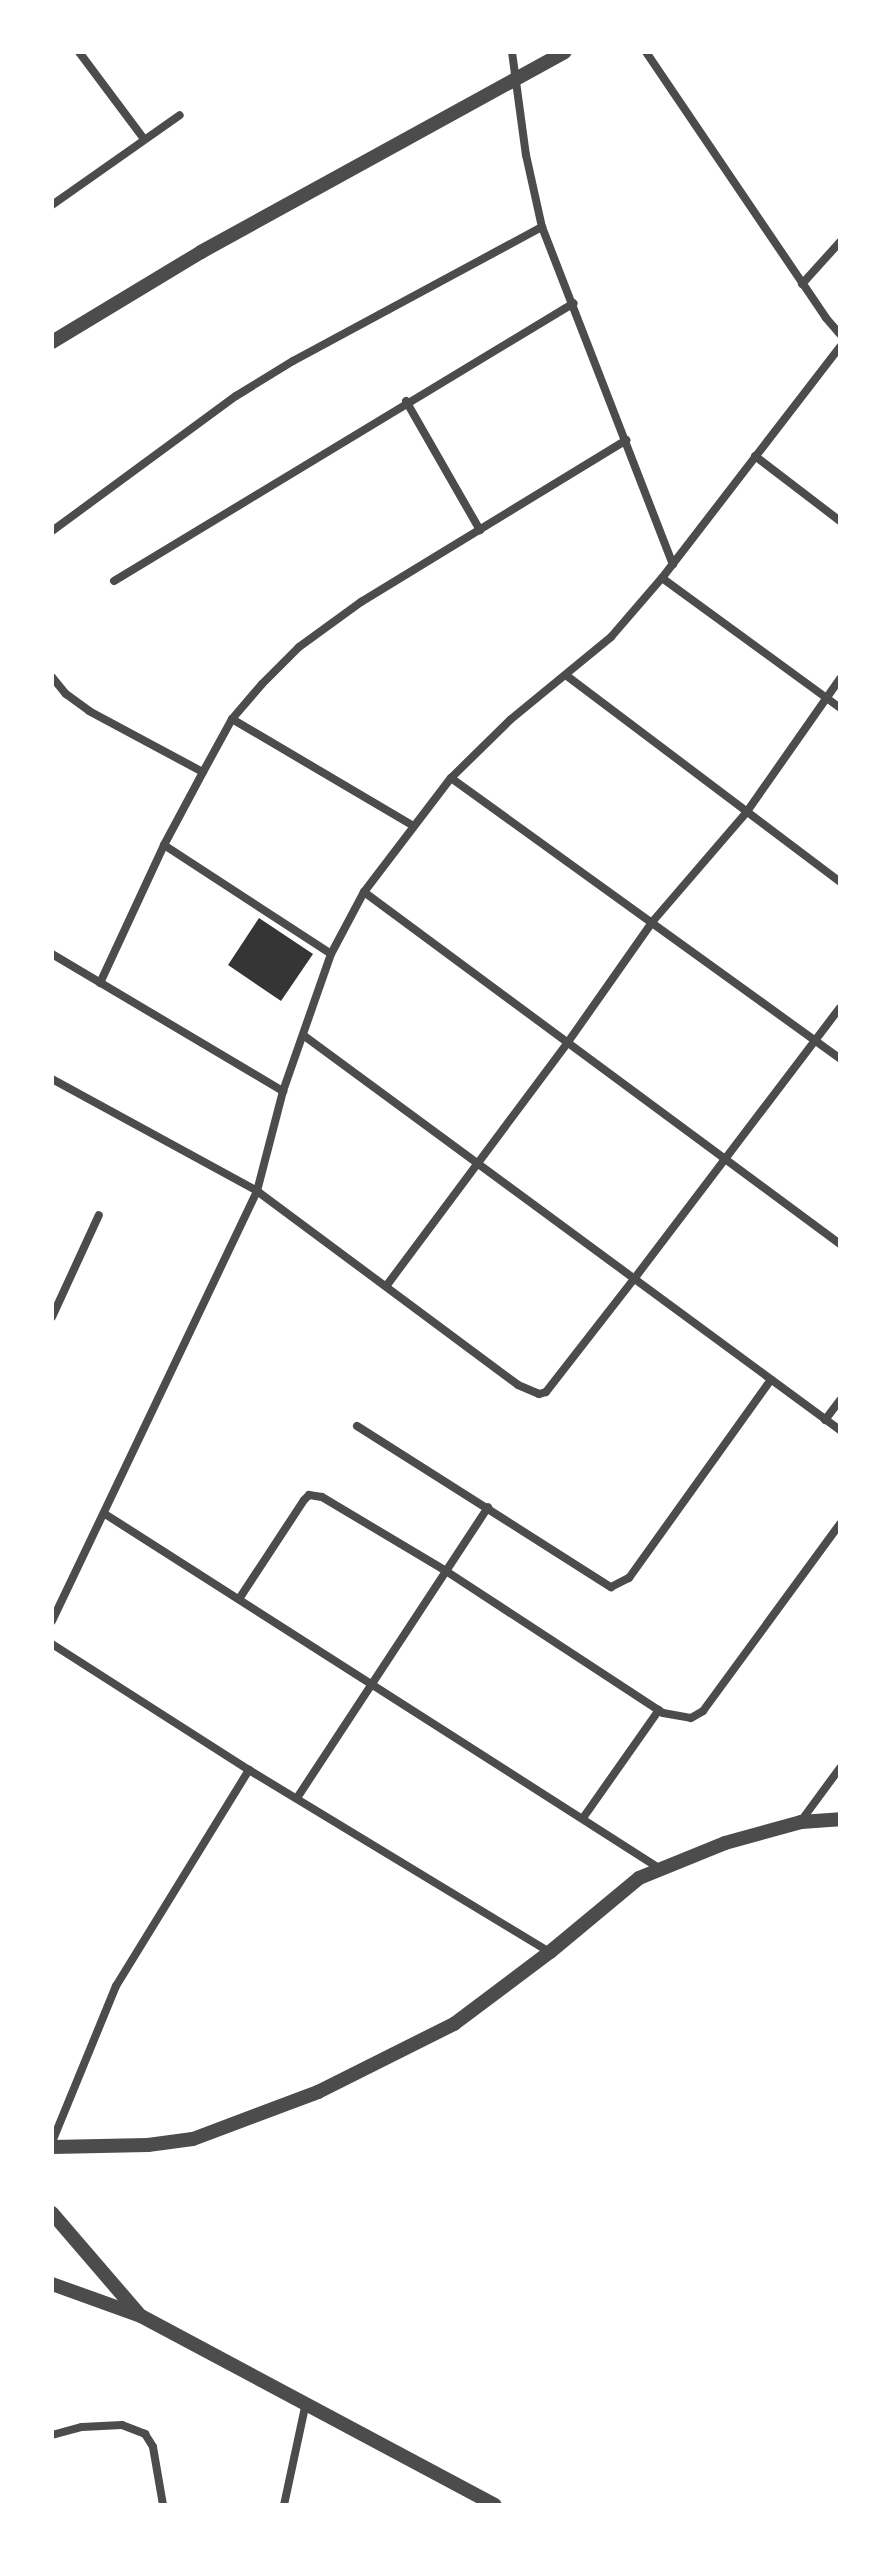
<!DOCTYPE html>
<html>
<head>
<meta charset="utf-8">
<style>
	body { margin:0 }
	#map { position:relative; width:892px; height:2557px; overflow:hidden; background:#fff; font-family:"Work Sans",sans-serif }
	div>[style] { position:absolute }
	.building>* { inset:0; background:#353535 }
	.minor>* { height:8px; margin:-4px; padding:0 4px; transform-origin:4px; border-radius:4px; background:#4c4c4c }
	.tertiary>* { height:14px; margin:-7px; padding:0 7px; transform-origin:7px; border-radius:7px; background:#4c4c4c }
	span { translate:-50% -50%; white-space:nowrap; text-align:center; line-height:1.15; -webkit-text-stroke:8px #fff; paint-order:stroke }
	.frame { position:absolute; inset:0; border:54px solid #fff; pointer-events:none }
</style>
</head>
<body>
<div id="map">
	<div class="building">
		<i style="clip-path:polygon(259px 918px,313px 954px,281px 1001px,228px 965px)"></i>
	</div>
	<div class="minor">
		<i style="left:79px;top:52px;width:109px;rotate:53.2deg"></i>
		<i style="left:512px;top:52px;width:104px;rotate:82.3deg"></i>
		<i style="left:526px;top:155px;width:74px;rotate:77.5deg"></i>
		<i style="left:542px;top:227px;width:362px;rotate:68.8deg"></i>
		<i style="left:646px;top:52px;width:321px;rotate:55.9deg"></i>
		<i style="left:826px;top:318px;width:21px;rotate:49deg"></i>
		<i style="left:52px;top:205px;width:156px;rotate:-35.1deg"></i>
		<i style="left:802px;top:284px;width:57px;rotate:-47.9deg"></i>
		<i style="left:406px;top:401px;width:149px;rotate:60.2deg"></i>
		<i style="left:755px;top:456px;width:107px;rotate:37.4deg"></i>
		<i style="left:52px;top:531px;width:228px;rotate:-36.3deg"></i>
		<i style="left:236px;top:396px;width:67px;rotate:-31.6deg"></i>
		<i style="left:293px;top:361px;width:283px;rotate:-28.3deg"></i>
		<i style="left:662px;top:578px;width:220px;rotate:36.1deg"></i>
		<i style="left:114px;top:581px;width:537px;rotate:-31.15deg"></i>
		<i style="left:567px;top:676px;width:342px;rotate:37deg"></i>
		<i style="left:52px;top:677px;width:22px;rotate:51deg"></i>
		<i style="left:66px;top:694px;width:29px;rotate:36deg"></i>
		<i style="left:89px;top:711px;width:129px;rotate:28.2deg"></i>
		<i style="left:232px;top:719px;width:209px;rotate:30.5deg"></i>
		<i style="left:451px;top:778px;width:480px;rotate:35.8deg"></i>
		<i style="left:164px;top:845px;width:199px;rotate:33.1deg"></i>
		<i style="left:364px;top:892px;width:592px;rotate:36.48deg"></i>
		<i style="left:52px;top:954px;width:269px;rotate:30.7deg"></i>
		<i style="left:100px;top:983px;width:152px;rotate:-65.1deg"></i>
		<i style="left:164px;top:845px;width:83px;rotate:-61.9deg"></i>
		<i style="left:203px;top:772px;width:60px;rotate:-61.3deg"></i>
		<i style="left:232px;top:719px;width:46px;rotate:-49.4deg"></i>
		<i style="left:262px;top:684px;width:52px;rotate:-45deg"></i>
		<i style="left:299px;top:647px;width:77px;rotate:-36deg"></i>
		<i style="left:361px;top:602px;width:311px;rotate:-31.4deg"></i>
		<i style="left:303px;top:1035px;width:667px;rotate:36.34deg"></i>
		<i style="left:52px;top:1079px;width:234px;rotate:28.6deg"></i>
		<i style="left:257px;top:1191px;width:325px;rotate:36.6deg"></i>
		<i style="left:518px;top:1385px;width:23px;rotate:23deg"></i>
		<i style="left:539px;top:1394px;width:7px;rotate:-16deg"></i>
		<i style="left:546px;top:1392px;width:143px;rotate:-52.1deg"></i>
		<i style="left:634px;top:1279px;width:340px;rotate:-52.8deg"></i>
		<i style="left:387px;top:1285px;width:303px;rotate:-53.3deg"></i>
		<i style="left:568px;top:1042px;width:148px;rotate:-54.9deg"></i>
		<i style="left:653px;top:921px;width:143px;rotate:-49.3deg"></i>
		<i style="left:746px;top:813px;width:164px;rotate:-55deg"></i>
		<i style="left:52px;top:1317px;width:112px;rotate:-65.3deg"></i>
		<i style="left:825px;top:1420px;width:25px;rotate:-53deg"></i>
		<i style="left:357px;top:1426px;width:301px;rotate:32.4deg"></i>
		<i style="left:611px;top:1587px;width:20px;rotate:-27deg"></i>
		<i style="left:629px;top:1578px;width:244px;rotate:-54.4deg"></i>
		<i style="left:105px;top:1514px;width:657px;rotate:32.58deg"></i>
		<i style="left:239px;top:1599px;width:118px;rotate:-56.7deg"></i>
		<i style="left:304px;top:1500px;width:7px;rotate:-45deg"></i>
		<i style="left:309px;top:1495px;width:13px;rotate:9deg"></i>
		<i style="left:322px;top:1497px;width:144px;rotate:30.8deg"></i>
		<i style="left:446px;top:1571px;width:259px;rotate:33.2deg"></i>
		<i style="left:663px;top:1713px;width:28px;rotate:10deg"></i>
		<i style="left:691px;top:1718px;width:14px;rotate:-30deg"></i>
		<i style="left:703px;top:1711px;width:232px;rotate:-53.8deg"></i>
		<i style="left:52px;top:1621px;width:476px;rotate:-64.5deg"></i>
		<i style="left:257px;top:1191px;width:103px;rotate:-75.4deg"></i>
		<i style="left:283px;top:1091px;width:145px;rotate:-70.7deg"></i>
		<i style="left:331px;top:954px;width:70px;rotate:-62deg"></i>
		<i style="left:364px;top:892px;width:143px;rotate:-52.7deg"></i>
		<i style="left:451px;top:778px;width:83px;rotate:-44.5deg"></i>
		<i style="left:510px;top:720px;width:131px;rotate:-39.4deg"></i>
		<i style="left:611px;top:637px;width:78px;rotate:-49.2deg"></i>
		<i style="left:662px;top:578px;width:292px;rotate:-52.4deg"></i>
		<i style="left:52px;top:1644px;width:234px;rotate:32.6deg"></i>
		<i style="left:249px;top:1770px;width:352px;rotate:31.2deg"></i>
		<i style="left:297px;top:1798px;width:348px;rotate:-56.7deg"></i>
		<i style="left:583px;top:1818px;width:132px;rotate:-54.9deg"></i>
		<i style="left:801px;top:1821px;width:66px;rotate:-53.7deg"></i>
		<i style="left:52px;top:2142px;width:169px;rotate:-67.7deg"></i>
		<i style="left:116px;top:1986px;width:254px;rotate:-58.4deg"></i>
		<i style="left:52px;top:2435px;width:31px;rotate:-15deg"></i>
		<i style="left:82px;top:2427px;width:40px;rotate:-2.9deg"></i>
		<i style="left:122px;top:2425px;width:25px;rotate:21deg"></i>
		<i style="left:145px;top:2434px;width:15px;rotate:58deg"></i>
		<i style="left:153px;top:2447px;width:59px;rotate:80.2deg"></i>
		<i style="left:284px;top:2505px;width:100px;rotate:-77.9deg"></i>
	</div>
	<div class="tertiary">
		<i style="left:52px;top:342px;width:174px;rotate:-31.1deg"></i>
		<i style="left:201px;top:252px;width:415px;rotate:-28.8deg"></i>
		<i style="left:52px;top:2147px;width:96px;rotate:-1.2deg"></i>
		<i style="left:148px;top:2145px;width:45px;rotate:-7.6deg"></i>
		<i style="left:193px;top:2139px;width:134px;rotate:-20.6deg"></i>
		<i style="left:318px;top:2092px;width:152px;rotate:-26.6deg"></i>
		<i style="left:454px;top:2024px;width:120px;rotate:-36.9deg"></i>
		<i style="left:550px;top:1952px;width:116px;rotate:-39.7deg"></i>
		<i style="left:639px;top:1878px;width:93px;rotate:-22.1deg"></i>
		<i style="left:725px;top:1843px;width:79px;rotate:-15.4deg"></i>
		<i style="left:801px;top:1822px;width:39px;rotate:-4deg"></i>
		<i style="left:52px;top:2213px;width:132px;rotate:49.3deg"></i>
		<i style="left:52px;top:2284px;width:95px;rotate:19.8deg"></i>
		<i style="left:141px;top:2316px;width:401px;rotate:28.1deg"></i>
	</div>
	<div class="frame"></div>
</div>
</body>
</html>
